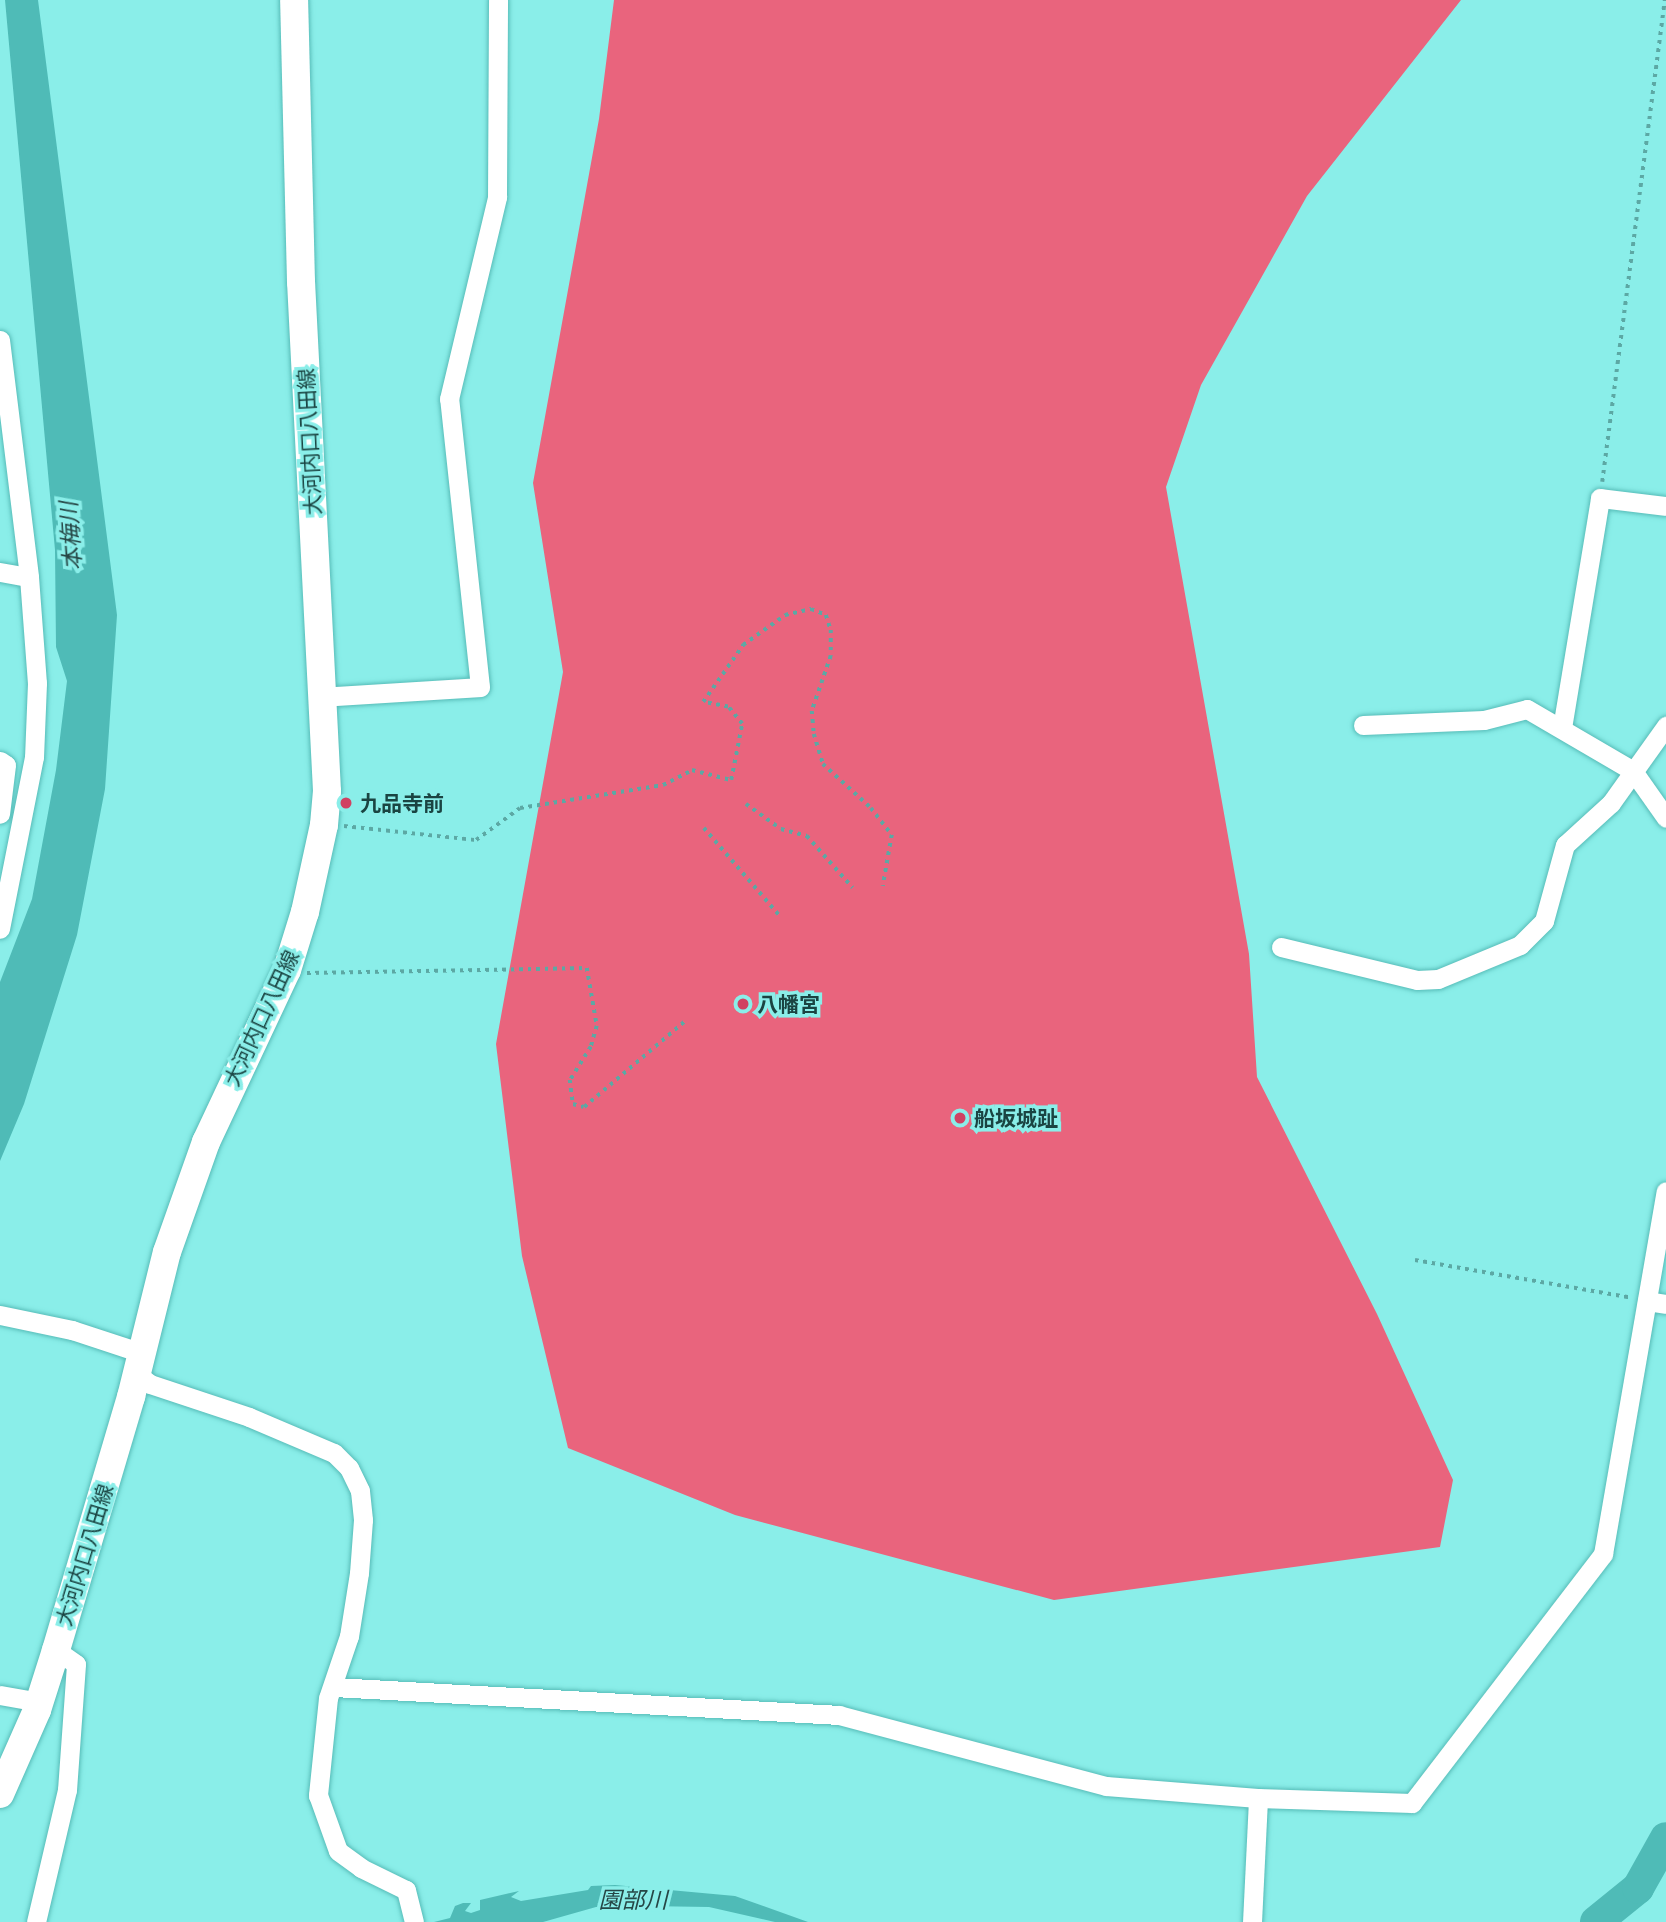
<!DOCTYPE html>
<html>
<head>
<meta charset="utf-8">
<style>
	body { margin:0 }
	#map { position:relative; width:1666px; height:1922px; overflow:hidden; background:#8aeee9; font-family:"Asap Condensed","Noto Sans JP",sans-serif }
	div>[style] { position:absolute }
	.forest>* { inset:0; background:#e9647d }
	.water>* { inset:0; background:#4fbbb7 }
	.river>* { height:32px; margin:-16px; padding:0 16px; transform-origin:16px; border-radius:16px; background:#4fbbb7 }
	.path>* { height:3.5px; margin-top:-1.75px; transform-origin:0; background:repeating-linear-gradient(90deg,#5ca8a4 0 3.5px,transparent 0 8.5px) }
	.roads { filter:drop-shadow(0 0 2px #57bcb8) drop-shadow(0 0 2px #57bcb8) }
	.street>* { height:19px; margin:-9.5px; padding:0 9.5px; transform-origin:9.5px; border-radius:9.5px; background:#fff }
	.secondary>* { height:28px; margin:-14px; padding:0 14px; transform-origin:14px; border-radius:14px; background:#fff }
	.dots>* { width:19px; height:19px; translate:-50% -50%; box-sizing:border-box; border:4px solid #8aeee9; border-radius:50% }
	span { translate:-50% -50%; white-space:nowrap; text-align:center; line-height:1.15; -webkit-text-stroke:7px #8aeee9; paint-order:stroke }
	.street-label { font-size:21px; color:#1a4442 }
	.poi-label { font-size:21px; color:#1a4442; font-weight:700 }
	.left { translate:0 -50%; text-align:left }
	.water-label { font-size:23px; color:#264746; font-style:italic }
</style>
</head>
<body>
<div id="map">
	<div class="forest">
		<i style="clip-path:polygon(614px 0,1461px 0,1307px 196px,1201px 385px,1166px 487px,1249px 954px,1257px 1077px,1377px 1314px,1453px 1480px,1440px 1547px,1054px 1600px,735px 1515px,568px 1448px,522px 1256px,496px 1044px,563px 672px,533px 483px,599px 119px)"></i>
	</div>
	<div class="water">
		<i style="clip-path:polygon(5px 0,38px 0,117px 615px,105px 789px,77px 935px,24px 1104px,0 1161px,0 982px,32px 899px,56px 770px,67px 681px,56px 647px,55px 550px)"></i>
		<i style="clip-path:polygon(615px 1885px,735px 1896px,808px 1922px,775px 1922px,709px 1907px,645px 1906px,596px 1907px,543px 1922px,434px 1922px,450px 1918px,455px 1906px,463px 1903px,471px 1903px,465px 1911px,471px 1913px,480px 1910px,480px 1900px,519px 1891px,511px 1897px,521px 1901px,588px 1890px,591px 1886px)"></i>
	</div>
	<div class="river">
		<i style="left:1596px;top:1922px;width:54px;rotate:-39deg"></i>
		<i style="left:1638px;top:1888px;width:57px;rotate:-60.8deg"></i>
	</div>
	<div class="path">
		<i style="left:1602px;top:482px;width:486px;rotate:-82.6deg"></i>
		<i style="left:746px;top:804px;width:43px;rotate:35.5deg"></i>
		<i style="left:781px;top:829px;width:27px;rotate:15deg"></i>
		<i style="left:807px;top:836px;width:69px;rotate:48.5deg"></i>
		<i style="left:344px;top:826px;width:133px;rotate:6.1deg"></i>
		<i style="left:476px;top:840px;width:54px;rotate:-36deg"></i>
		<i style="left:520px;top:808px;width:145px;rotate:-9.1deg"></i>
		<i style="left:663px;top:785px;width:33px;rotate:-27deg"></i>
		<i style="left:692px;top:770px;width:40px;rotate:14.4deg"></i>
		<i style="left:731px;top:780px;width:57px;rotate:-78.9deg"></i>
		<i style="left:742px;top:724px;width:22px;rotate:-129deg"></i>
		<i style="left:728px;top:707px;width:25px;rotate:-169deg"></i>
		<i style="left:703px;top:702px;width:70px;rotate:-54.9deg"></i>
		<i style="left:743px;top:645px;width:52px;rotate:-35.5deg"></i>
		<i style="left:785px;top:615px;width:27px;rotate:-13deg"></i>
		<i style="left:811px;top:609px;width:16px;rotate:22deg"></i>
		<i style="left:826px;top:615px;width:16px;rotate:72deg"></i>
		<i style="left:831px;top:630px;width:26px;rotate:90deg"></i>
		<i style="left:831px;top:656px;width:58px;rotate:109.1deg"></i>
		<i style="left:812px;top:711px;width:23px;rotate:85deg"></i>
		<i style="left:814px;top:734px;width:31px;rotate:73deg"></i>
		<i style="left:823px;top:764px;width:65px;rotate:42.5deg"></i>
		<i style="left:871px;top:808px;width:34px;rotate:52deg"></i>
		<i style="left:892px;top:835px;width:52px;rotate:100deg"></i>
		<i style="left:704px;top:828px;width:115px;rotate:49.2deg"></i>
		<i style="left:307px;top:973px;width:280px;rotate:-1deg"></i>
		<i style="left:587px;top:968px;width:59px;rotate:80.2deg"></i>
		<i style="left:597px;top:1026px;width:22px;rotate:106deg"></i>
		<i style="left:591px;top:1047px;width:39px;rotate:122deg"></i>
		<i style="left:570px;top:1080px;width:24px;rotate:83deg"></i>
		<i style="left:573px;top:1104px;width:11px;rotate:15deg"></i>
		<i style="left:584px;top:1107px;width:133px;rotate:-40.4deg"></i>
		<i style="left:1415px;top:1260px;width:220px;rotate:9.9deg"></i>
	</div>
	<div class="roads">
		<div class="street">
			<i style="left:0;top:340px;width:239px;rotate:83deg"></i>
			<i style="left:29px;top:577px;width:106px;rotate:85.7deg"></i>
			<i style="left:37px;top:683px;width:74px;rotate:92.3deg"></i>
			<i style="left:34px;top:757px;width:175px;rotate:101.2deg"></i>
			<i style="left:0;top:572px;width:29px;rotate:10deg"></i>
			<i style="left:321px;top:697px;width:159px;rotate:-3.6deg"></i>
			<i style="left:480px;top:687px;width:290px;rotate:-96.1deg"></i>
			<i style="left:449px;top:399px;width:208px;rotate:-76.6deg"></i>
			<i style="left:497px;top:197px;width:197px;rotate:-89.7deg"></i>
			<i style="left:1363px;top:725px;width:121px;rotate:-2.4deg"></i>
			<i style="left:1484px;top:720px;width:44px;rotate:-14.3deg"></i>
			<i style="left:1527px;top:709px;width:123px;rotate:30.3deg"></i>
			<i style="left:1633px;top:771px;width:57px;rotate:54.9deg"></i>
			<i style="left:1562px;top:728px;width:233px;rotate:-80.6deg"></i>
			<i style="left:1600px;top:498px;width:66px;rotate:6.9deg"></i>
			<i style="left:0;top:761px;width:7px;rotate:34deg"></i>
			<i style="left:6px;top:765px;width:49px;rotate:97deg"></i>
			<i style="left:1281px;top:947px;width:140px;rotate:13.6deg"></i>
			<i style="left:1417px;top:980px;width:21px;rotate:-3deg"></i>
			<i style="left:1438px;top:979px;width:89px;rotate:-22.5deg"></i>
			<i style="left:1520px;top:945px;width:34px;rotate:-45deg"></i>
			<i style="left:1544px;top:921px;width:79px;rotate:-74.6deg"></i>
			<i style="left:1565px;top:845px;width:62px;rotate:-42.4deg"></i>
			<i style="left:1611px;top:803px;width:95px;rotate:-54.5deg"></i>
			<i style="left:1647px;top:1301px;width:19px;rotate:9deg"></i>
			<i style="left:0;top:1315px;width:74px;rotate:11.8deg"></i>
			<i style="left:72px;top:1330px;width:74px;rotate:18.2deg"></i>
			<i style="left:137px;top:1374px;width:16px;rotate:38deg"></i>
			<i style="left:150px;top:1384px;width:104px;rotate:18.4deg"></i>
			<i style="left:249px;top:1417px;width:92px;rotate:23deg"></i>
			<i style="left:334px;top:1453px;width:21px;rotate:45deg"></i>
			<i style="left:349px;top:1468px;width:25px;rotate:64deg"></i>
			<i style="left:360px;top:1491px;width:29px;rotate:84deg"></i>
			<i style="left:363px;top:1520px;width:53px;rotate:94.3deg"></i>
			<i style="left:359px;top:1573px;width:64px;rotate:99deg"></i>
			<i style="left:349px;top:1636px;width:65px;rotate:108.7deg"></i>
			<i style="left:328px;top:1698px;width:98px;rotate:95.9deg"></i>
			<i style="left:318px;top:1795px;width:59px;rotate:70.3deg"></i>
			<i style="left:338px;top:1851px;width:29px;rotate:36deg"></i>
			<i style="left:361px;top:1868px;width:50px;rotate:26.1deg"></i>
			<i style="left:406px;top:1890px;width:33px;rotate:76deg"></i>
			<i style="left:334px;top:1687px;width:506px;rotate:3.17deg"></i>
			<i style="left:839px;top:1715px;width:276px;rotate:14.9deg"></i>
			<i style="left:1106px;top:1786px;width:152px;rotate:4.5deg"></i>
			<i style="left:1258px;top:1798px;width:154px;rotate:1.9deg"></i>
			<i style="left:1412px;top:1803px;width:314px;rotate:-52.5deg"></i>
			<i style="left:1603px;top:1554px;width:368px;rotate:-80.2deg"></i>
			<i style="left:0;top:1695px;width:40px;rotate:10deg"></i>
			<i style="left:36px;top:1922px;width:136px;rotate:-76.8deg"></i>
			<i style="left:67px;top:1790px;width:126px;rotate:-85.9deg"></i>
			<i style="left:76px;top:1664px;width:24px;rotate:-145deg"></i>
			<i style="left:1252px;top:1922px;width:124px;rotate:-87.2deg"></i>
		</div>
		<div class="secondary">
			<i style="left:0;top:1794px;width:92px;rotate:-66.2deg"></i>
			<i style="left:37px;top:1710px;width:63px;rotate:-72.4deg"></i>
			<i style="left:56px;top:1650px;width:264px;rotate:-73.5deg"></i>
			<i style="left:131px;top:1397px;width:149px;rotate:-76.1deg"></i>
			<i style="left:167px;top:1252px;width:117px;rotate:-70.5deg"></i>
			<i style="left:206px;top:1142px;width:190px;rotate:-64.8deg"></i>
			<i style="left:287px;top:970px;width:61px;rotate:-72.8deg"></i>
			<i style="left:305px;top:912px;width:89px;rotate:-77.7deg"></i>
			<i style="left:324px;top:825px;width:34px;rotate:-85deg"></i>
			<i style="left:327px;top:791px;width:510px;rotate:-92.92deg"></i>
			<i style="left:301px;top:282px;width:282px;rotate:-91.4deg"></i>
		</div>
	</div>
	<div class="dots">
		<i style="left:346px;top:803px;background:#d14162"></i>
		<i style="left:743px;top:1004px;background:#d14162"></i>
		<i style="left:960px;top:1118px;background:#d14162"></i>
	</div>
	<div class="street-label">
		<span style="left:309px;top:442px;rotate:-93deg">大河内口八田線</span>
		<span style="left:261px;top:1018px;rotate:-65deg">大河内口八田線</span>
		<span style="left:84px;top:1555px;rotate:-73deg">大河内口八田線</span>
	</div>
	<div class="poi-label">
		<span class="left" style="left:360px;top:803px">九品寺前</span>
		<span class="left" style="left:757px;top:1004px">八幡宮</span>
		<span class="left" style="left:974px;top:1118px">船坂城趾</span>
	</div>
	<div class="water-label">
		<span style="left:71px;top:536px;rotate:-94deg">本梅川</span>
		<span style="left:633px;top:1900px">園部川</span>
	</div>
</div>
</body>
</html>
